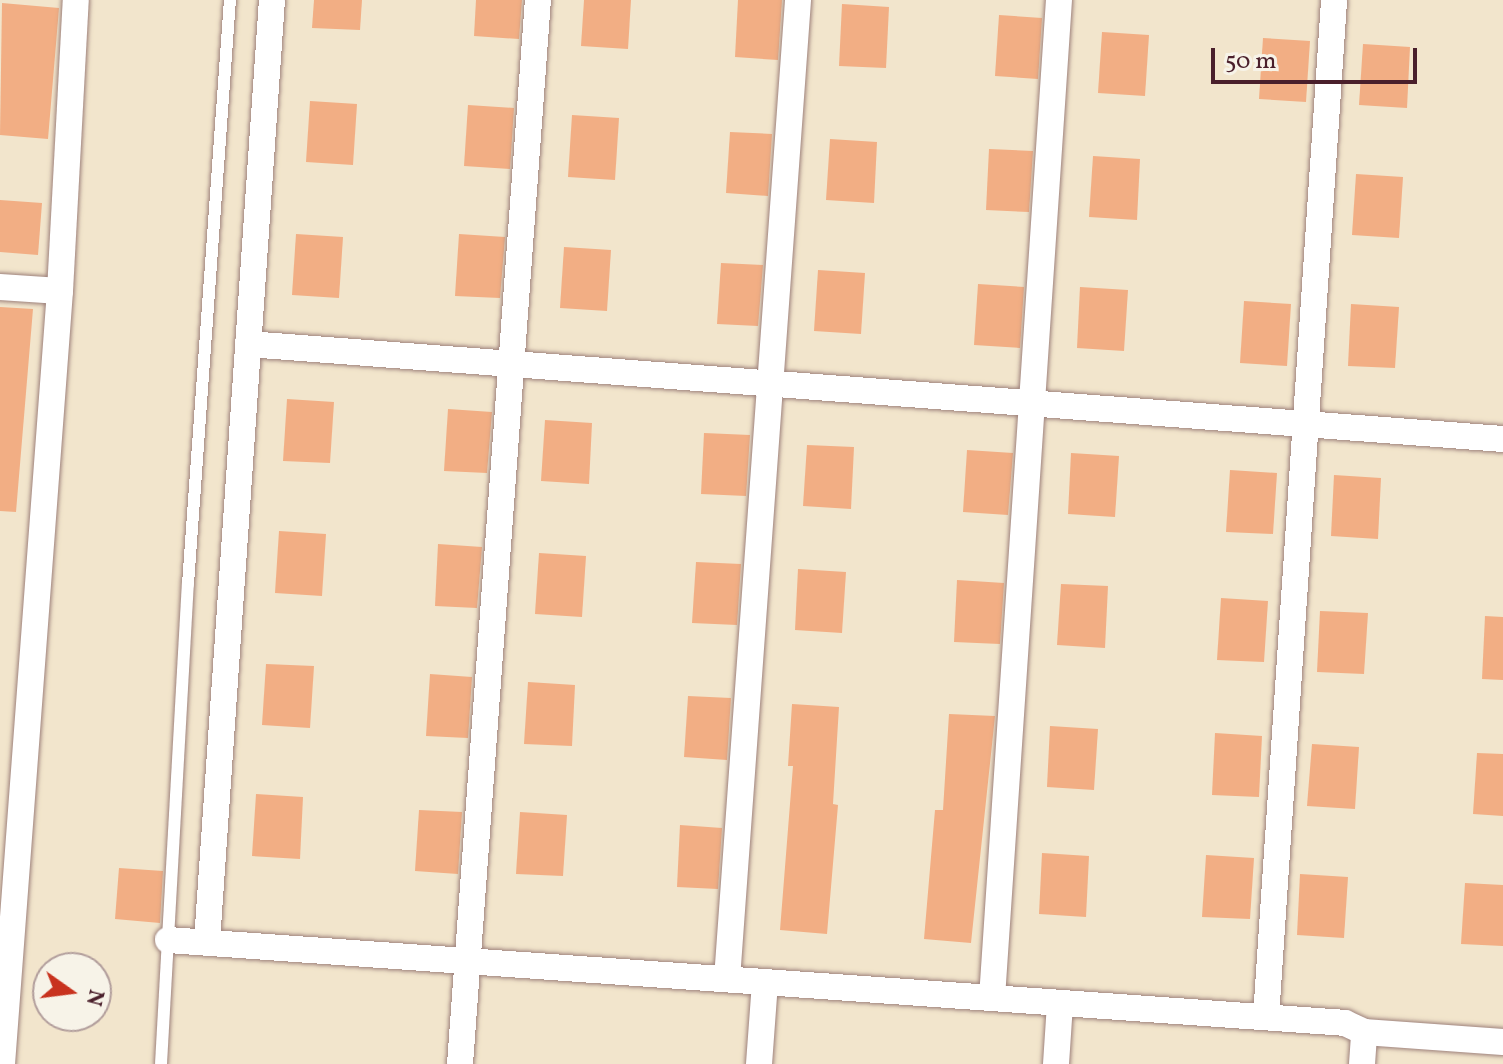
<!DOCTYPE html>
<html>
<head>
<meta charset="utf-8">
<style>
	body { margin:0 }
	#map { position:relative; width:1503px; height:1064px; overflow:hidden; background:#f2e5cc; font-family:Vollkorn,serif }
	div>[style] { position:absolute }
	.building>* { inset:0; background:#f2ae84 }
	.roads { filter:drop-shadow(0 0 2px #9e827c) drop-shadow(0 0 2px #9e827c) }
	.lane>* { height:12px; margin:-6px; padding:0 6px; transform-origin:6px; border-radius:6px; background:#fff }
	.street>* { height:26px; margin:-13px; padding:0 13px; transform-origin:13px; border-radius:13px; background:#fff }
	span { translate:-50% -50%; white-space:nowrap; text-align:center; line-height:1.15; -webkit-text-stroke:8px #f7f3e8; paint-order:stroke }
	.north { position:absolute; left:32px; top:952px; width:80px; height:80px; box-sizing:border-box; background:#f7f3e8; border:2px solid #b29e9c; border-radius:50%; rotate:104deg; font-size:22px; font-weight:700; line-height:32px; text-align:center; color:#4a1f2b }
	.north::after { content:''; display:block; margin:auto; width:28px; height:36px; background:#c8321e; clip-path:polygon(50% 0,100% 100%,50% 72%,0 100%) }
	.scale { position:absolute; left:1211px; top:48px; width:206px; height:36px; box-sizing:border-box; border:4px solid #4a1f2b; border-top:0; padding-left:10px; font-size:24px; line-height:28px; white-space:nowrap; color:#4a1f2b; -webkit-text-stroke:6px #f7f3e8; paint-order:stroke }
</style>
</head>
<body>
<div id="map">
	<div class="building">
		<i style="clip-path:polygon(314px 0,362px 0,360px 30px,312px 28px)"></i>
		<i style="clip-path:polygon(476px 0,522px 0,519px 39px,474px 36px)"></i>
		<i style="clip-path:polygon(584px 0,631px 0,628px 49px,581px 46px)"></i>
		<i style="clip-path:polygon(738px 0,782px 0,778px 60px,735px 57px)"></i>
		<i style="clip-path:polygon(2px 3px,59px 8px,48px 139px,0 135px)"></i>
		<i style="clip-path:polygon(842px 4px,889px 7px,886px 68px,839px 66px)"></i>
		<i style="clip-path:polygon(999px 15px,1042px 18px,1038px 79px,995px 76px)"></i>
		<i style="clip-path:polygon(1102px 32px,1149px 35px,1145px 96px,1098px 93px)"></i>
		<i style="clip-path:polygon(1263px 38px,1310px 41px,1306px 102px,1259px 99px)"></i>
		<i style="clip-path:polygon(1363px 44px,1410px 47px,1407px 108px,1359px 105px)"></i>
		<i style="clip-path:polygon(310px 101px,357px 104px,353px 165px,306px 162px)"></i>
		<i style="clip-path:polygon(468px 105px,514px 108px,510px 169px,464px 166px)"></i>
		<i style="clip-path:polygon(572px 115px,619px 118px,615px 180px,568px 177px)"></i>
		<i style="clip-path:polygon(730px 132px,772px 134px,768px 196px,726px 193px)"></i>
		<i style="clip-path:polygon(830px 139px,877px 142px,874px 203px,826px 200px)"></i>
		<i style="clip-path:polygon(989px 149px,1033px 151px,1029px 212px,986px 210px)"></i>
		<i style="clip-path:polygon(1093px 156px,1140px 159px,1137px 220px,1089px 217px)"></i>
		<i style="clip-path:polygon(1356px 174px,1403px 177px,1399px 238px,1352px 235px)"></i>
		<i style="clip-path:polygon(0 200px,42px 203px,38px 255px,0 252px)"></i>
		<i style="clip-path:polygon(296px 234px,343px 237px,339px 298px,292px 295px)"></i>
		<i style="clip-path:polygon(459px 234px,505px 237px,500px 298px,455px 296px)"></i>
		<i style="clip-path:polygon(564px 247px,611px 250px,607px 311px,560px 308px)"></i>
		<i style="clip-path:polygon(721px 263px,763px 265px,758px 326px,717px 324px)"></i>
		<i style="clip-path:polygon(818px 270px,865px 273px,861px 334px,814px 331px)"></i>
		<i style="clip-path:polygon(978px 284px,1024px 287px,1020px 348px,974px 345px)"></i>
		<i style="clip-path:polygon(1080px 287px,1128px 290px,1124px 351px,1077px 348px)"></i>
		<i style="clip-path:polygon(1244px 301px,1291px 304px,1287px 366px,1240px 363px)"></i>
		<i style="clip-path:polygon(1351px 304px,1399px 307px,1395px 368px,1348px 366px)"></i>
		<i style="clip-path:polygon(0 307px,33px 309px,16px 512px,0 511px)"></i>
		<i style="clip-path:polygon(287px 399px,334px 402px,330px 463px,283px 461px)"></i>
		<i style="clip-path:polygon(448px 409px,492px 412px,487px 473px,444px 471px)"></i>
		<i style="clip-path:polygon(545px 420px,592px 423px,589px 484px,541px 481px)"></i>
		<i style="clip-path:polygon(704px 433px,750px 435px,746px 496px,701px 494px)"></i>
		<i style="clip-path:polygon(807px 445px,854px 447px,851px 509px,803px 506px)"></i>
		<i style="clip-path:polygon(967px 450px,1013px 453px,1008px 515px,963px 512px)"></i>
		<i style="clip-path:polygon(1071px 453px,1119px 456px,1115px 517px,1068px 514px)"></i>
		<i style="clip-path:polygon(1230px 470px,1277px 473px,1273px 534px,1226px 532px)"></i>
		<i style="clip-path:polygon(1334px 475px,1381px 478px,1378px 539px,1331px 536px)"></i>
		<i style="clip-path:polygon(279px 531px,326px 534px,322px 596px,275px 593px)"></i>
		<i style="clip-path:polygon(438px 544px,482px 547px,477px 608px,435px 606px)"></i>
		<i style="clip-path:polygon(539px 553px,586px 556px,582px 617px,535px 614px)"></i>
		<i style="clip-path:polygon(696px 562px,741px 564px,737px 625px,692px 623px)"></i>
		<i style="clip-path:polygon(798px 569px,846px 572px,842px 633px,795px 630px)"></i>
		<i style="clip-path:polygon(957px 580px,1004px 583px,1000px 644px,954px 642px)"></i>
		<i style="clip-path:polygon(1061px 584px,1108px 586px,1105px 648px,1057px 645px)"></i>
		<i style="clip-path:polygon(1221px 598px,1268px 601px,1264px 662px,1217px 660px)"></i>
		<i style="clip-path:polygon(1320px 611px,1368px 613px,1364px 674px,1317px 672px)"></i>
		<i style="clip-path:polygon(1485px 616px,1503px 617px,1503px 680px,1482px 679px)"></i>
		<i style="clip-path:polygon(266px 664px,314px 666px,310px 728px,262px 725px)"></i>
		<i style="clip-path:polygon(430px 674px,472px 677px,468px 738px,426px 736px)"></i>
		<i style="clip-path:polygon(528px 682px,575px 685px,572px 746px,524px 744px)"></i>
		<i style="clip-path:polygon(688px 696px,731px 698px,727px 760px,684px 757px)"></i>
		<i style="clip-path:polygon(792px 704px,839px 707px,833px 804px,838px 805px,827px 934px,780px 930px,793px 766px,788px 766px)"></i>
		<i style="clip-path:polygon(949px 714px,995px 716px,971px 943px,924px 939px,935px 810px,943px 810px)"></i>
		<i style="clip-path:polygon(1050px 726px,1098px 729px,1094px 790px,1047px 787px)"></i>
		<i style="clip-path:polygon(1215px 733px,1262px 736px,1259px 797px,1212px 795px)"></i>
		<i style="clip-path:polygon(1312px 744px,1359px 747px,1355px 809px,1307px 806px)"></i>
		<i style="clip-path:polygon(1477px 753px,1503px 754px,1503px 816px,1473px 814px)"></i>
		<i style="clip-path:polygon(256px 794px,303px 797px,300px 859px,252px 856px)"></i>
		<i style="clip-path:polygon(419px 810px,462px 812px,458px 874px,415px 871px)"></i>
		<i style="clip-path:polygon(520px 812px,567px 815px,563px 876px,516px 874px)"></i>
		<i style="clip-path:polygon(680px 825px,722px 828px,718px 889px,677px 887px)"></i>
		<i style="clip-path:polygon(1042px 853px,1089px 856px,1086px 917px,1039px 914px)"></i>
		<i style="clip-path:polygon(1206px 855px,1254px 858px,1250px 919px,1202px 917px)"></i>
		<i style="clip-path:polygon(119px 868px,163px 871px,160px 923px,115px 919px)"></i>
		<i style="clip-path:polygon(1300px 874px,1348px 877px,1344px 938px,1297px 935px)"></i>
		<i style="clip-path:polygon(1465px 883px,1503px 885px,1503px 946px,1461px 944px)"></i>
	</div>
	<div class="roads">
		<div class="lane">
			<i style="left:161px;top:1064px;width:481px;rotate:-86.8deg"></i>
			<i style="left:188px;top:584px;width:586px;rotate:-85.89deg"></i>
		</div>
		<div class="street">
			<i style="left:0;top:287px;width:60px;rotate:3.8deg"></i>
			<i style="left:248px;top:344px;width:1259px;rotate:4.33deg"></i>
			<i style="left:168px;top:940px;width:1180px;rotate:4.03deg"></i>
			<i style="left:1345px;top:1023px;width:21px;rotate:25deg"></i>
			<i style="left:1364px;top:1032px;width:139px;rotate:4.1deg"></i>
			<i style="left:207px;top:941px;width:943px;rotate:-86.05deg"></i>
			<i style="left:727px;top:979px;width:982px;rotate:-85.85deg"></i>
			<i style="left:992px;top:998px;width:1000px;rotate:-86.16deg"></i>
			<i style="left:1266px;top:1017px;width:1019px;rotate:-86.17deg"></i>
			<i style="left:2px;top:1064px;width:775px;rotate:-85.71deg"></i>
			<i style="left:60px;top:291px;width:291px;rotate:-86.9deg"></i>
			<i style="left:460px;top:1064px;width:1067px;rotate:-85.81deg"></i>
			<i style="left:759px;top:1064px;width:82px;rotate:-85.8deg"></i>
			<i style="left:1056px;top:1064px;width:61px;rotate:-86.2deg"></i>
			<i style="left:1362px;top:1064px;width:32px;rotate:-86deg"></i>
		</div>
	</div>
	<div class="north">N</div>
	<div class="scale">50 m</div>
</div>
</body>
</html>
